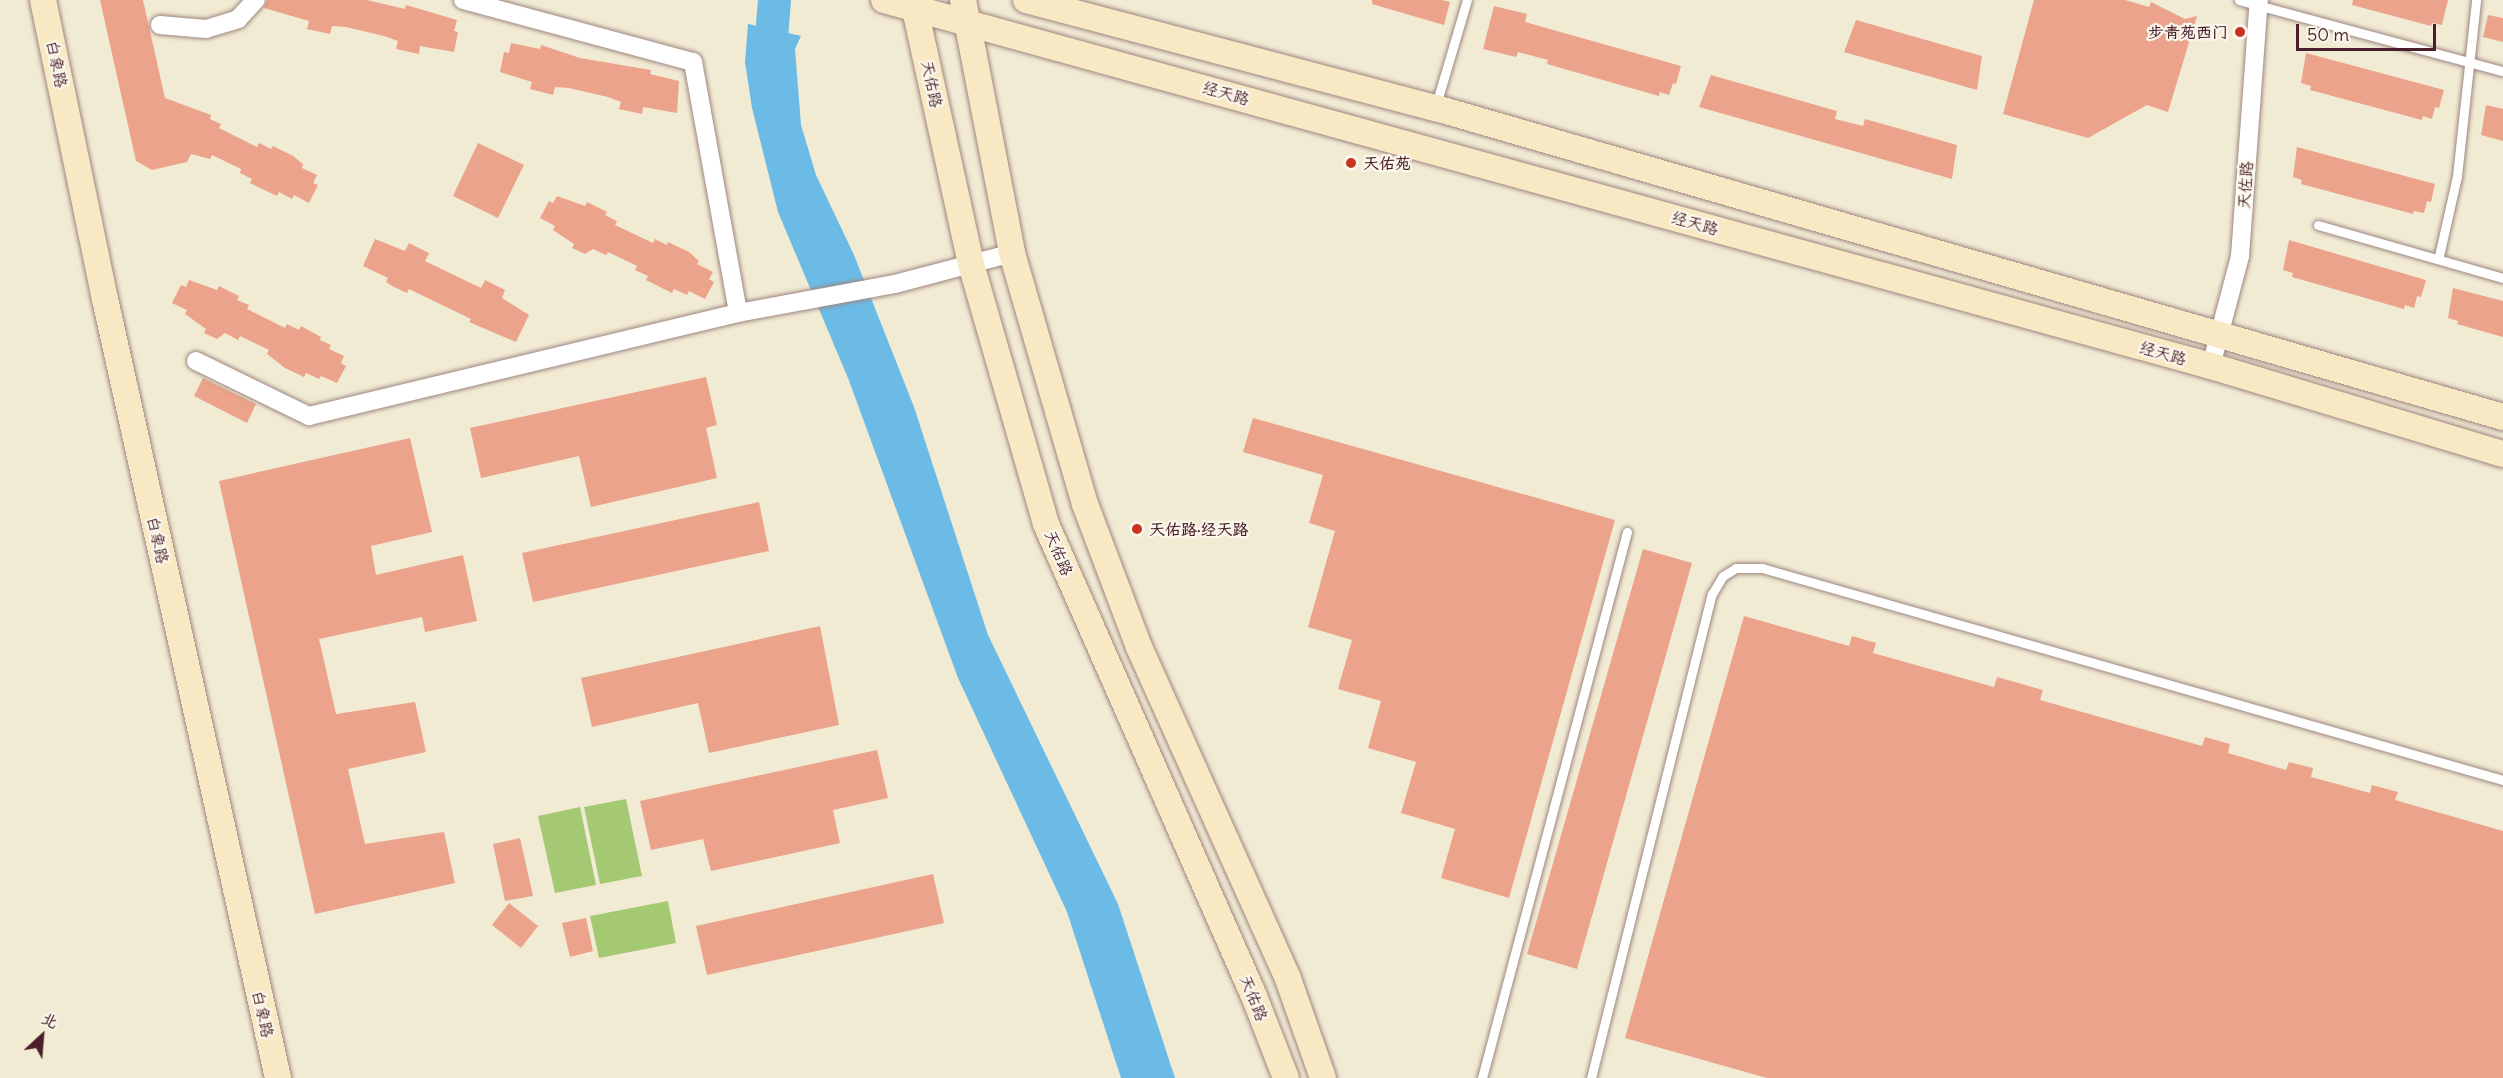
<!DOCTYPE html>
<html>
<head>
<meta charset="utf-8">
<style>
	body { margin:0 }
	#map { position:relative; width:2503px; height:1078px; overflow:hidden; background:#f2ebd4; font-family:Delius,"LXGW WenKai TC",sans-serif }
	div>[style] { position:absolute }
	.green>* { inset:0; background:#a5c872 }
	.water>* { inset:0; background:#6bbbe6 }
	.river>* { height:33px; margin:-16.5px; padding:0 16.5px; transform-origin:16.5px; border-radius:16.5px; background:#6bbbe6 }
	.building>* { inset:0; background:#eba38b }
	.roads { filter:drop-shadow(0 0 2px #9e8580) drop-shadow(0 0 2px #9e8580) }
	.lane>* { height:9px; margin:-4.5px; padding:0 4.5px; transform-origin:4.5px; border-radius:4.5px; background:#fff }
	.street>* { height:18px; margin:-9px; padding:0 9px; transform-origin:9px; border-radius:9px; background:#fff }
	.secondary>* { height:26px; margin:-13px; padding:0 13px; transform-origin:13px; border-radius:13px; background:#f8e8c3 }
	.dots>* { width:16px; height:16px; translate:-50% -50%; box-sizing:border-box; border:3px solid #fbf7ec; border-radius:50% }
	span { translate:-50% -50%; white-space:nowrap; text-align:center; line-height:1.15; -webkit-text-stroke:4.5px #fbf7ec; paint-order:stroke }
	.poi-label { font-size:16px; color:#4a1f2b; font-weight:700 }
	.right { translate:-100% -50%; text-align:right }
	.left { translate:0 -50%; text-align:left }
	.street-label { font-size:16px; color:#4a1f2b }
	.north { position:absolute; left:12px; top:1006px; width:60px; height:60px; -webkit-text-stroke:4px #fbf7ec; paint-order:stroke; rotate:26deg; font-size:16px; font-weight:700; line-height:24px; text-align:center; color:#4a1f2b }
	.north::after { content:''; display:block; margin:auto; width:21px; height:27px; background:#4a1f2b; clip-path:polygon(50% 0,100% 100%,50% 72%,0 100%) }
	.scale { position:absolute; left:2296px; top:24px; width:140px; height:27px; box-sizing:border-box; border:3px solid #4a1f2b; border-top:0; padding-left:8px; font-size:18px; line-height:21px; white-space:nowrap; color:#4a1f2b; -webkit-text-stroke:4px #fbf7ec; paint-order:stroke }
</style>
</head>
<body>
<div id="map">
	<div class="green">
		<i style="clip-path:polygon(626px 799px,642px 876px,600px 884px,584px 807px)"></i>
		<i style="clip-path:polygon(580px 807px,596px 885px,555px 893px,538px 816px)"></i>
		<i style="clip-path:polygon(668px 901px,676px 943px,599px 958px,590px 916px)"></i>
	</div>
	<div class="water">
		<i style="clip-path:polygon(748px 24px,801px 36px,795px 49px,801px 125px,816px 175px,854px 255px,914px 407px,988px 635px,1118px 904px,1175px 1078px,1121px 1078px,1067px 912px,958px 678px,848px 378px,778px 212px,752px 108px,745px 62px)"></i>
	</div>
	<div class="river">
		<i style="left:768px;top:73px;width:73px;rotate:-85.3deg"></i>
	</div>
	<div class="building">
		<i style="clip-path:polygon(100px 0,143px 0,165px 98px,211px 115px,210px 119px,221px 124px,219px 128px,257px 147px,259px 143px,271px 149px,273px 146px,293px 156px,303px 164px,302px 168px,317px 175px,313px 183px,318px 185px,309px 203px,294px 195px,292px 199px,279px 192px,277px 196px,250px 183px,252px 179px,240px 173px,241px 169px,212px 155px,210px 159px,191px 154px,187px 162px,152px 170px,136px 161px)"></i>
		<i style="clip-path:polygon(267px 0,367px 0,405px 9px,406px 5px,457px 20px,454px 31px,458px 32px,454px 52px,420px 46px,419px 54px,396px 49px,398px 41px,384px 36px,346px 27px,332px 26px,330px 34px,307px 29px,309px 21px,264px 8px)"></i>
		<i style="clip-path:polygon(1372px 0,1442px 0,1450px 2px,1444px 25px,1372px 4px)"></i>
		<i style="clip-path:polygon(2034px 0,2125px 0,2149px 7px,2151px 2px,2185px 19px,2197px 16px,2168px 112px,2147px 105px,2088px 138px,2003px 114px)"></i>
		<i style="clip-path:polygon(2353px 0,2448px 0,2442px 25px,2432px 23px,2431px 26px,2352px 5px)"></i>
		<i style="clip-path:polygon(1494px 6px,1527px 14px,1525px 22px,1681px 66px,1676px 84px,1673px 83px,1669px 95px,1660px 92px,1659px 96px,1547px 64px,1548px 60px,1518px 52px,1516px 57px,1483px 49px)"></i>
		<i style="clip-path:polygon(2488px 15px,2503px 18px,2503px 42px,2483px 37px)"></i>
		<i style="clip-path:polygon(1856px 20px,1982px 56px,1977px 90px,1844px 52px)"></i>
		<i style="clip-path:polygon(511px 43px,540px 49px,541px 45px,580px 58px,651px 70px,650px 74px,679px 81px,677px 113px,643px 107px,642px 114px,619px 109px,621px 102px,608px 97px,569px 88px,555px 87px,553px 95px,530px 89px,532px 82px,500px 72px,504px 52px,509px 53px)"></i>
		<i style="clip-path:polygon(2306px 53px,2444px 90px,2439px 108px,2435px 107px,2432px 119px,2423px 116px,2422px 120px,2310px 90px,2311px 86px,2301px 83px)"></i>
		<i style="clip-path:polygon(1711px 75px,1837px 111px,1835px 119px,1863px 126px,1865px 119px,1957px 145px,1952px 179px,1699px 107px)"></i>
		<i style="clip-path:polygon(2486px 105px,2503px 109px,2503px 141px,2481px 135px)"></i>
		<i style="clip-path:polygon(478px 143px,524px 165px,498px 218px,453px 196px)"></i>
		<i style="clip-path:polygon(2297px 147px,2435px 184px,2431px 202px,2427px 201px,2424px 213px,2414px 211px,2413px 214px,2301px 184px,2302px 180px,2293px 177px)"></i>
		<i style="clip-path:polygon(557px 196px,585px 206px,587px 202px,607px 212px,605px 215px,617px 221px,615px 225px,653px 243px,655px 239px,667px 245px,668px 242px,689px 252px,699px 261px,697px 264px,713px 272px,709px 279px,714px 282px,705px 299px,689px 291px,687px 295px,674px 289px,672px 293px,646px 280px,648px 276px,635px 270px,637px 266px,608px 252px,606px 255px,593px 249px,585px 254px,572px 248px,574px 244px,553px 230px,555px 226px,540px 218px,549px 201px,553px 203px)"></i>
		<i style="clip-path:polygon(375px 239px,405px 251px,409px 243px,429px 253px,425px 261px,481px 288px,485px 280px,505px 290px,502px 298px,529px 315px,516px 342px,469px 322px,471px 319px,409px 289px,407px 293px,394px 287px,386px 282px,388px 278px,363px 266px)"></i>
		<i style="clip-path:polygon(2289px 240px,2426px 280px,2421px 297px,2417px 296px,2414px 308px,2405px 305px,2404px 309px,2292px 277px,2293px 273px,2283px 270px)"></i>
		<i style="clip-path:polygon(189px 280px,217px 290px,219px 286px,239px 296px,237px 300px,249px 305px,247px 309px,285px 328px,287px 324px,299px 330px,301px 326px,321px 337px,320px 340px,331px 345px,329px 349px,344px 356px,341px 363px,346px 366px,337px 383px,321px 376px,319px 379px,306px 373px,304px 377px,285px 368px,267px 354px,269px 350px,240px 336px,238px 340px,225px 333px,217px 339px,204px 333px,206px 329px,185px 314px,187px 310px,172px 303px,181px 285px,186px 287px)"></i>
		<i style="clip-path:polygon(2453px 288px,2503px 301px,2503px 337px,2457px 324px,2458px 321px,2448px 318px)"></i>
		<i style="clip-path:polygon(706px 377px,717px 425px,706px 428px,717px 478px,591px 507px,579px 456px,481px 478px,470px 428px)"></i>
		<i style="clip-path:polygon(203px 378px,256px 404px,247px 423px,194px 396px)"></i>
		<i style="clip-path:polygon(1253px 418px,1615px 520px,1509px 898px,1441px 878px,1455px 829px,1401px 813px,1416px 762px,1368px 748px,1381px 701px,1338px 689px,1352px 640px,1308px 627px,1335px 531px,1309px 523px,1323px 475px,1243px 452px)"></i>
		<i style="clip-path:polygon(410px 438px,432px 532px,371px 546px,376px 575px,463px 555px,477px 621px,425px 632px,422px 617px,319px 639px,336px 714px,415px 702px,426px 752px,348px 769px,365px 844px,444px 832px,455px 883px,315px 914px,219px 481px)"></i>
		<i style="clip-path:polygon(759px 502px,769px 551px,533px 602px,522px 553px)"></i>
		<i style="clip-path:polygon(1643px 549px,1692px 563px,1577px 969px,1527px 954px)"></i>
		<i style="clip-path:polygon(1744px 616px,1849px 646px,1852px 636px,1876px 643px,1873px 653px,1994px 687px,1997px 677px,2043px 690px,2040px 700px,2202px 746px,2205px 737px,2230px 744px,2228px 753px,2286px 770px,2289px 762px,2313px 768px,2311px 777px,2370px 793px,2372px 785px,2398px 792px,2395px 800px,2503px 831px,2503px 1078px,1767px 1078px,1625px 1038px)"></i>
		<i style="clip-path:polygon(820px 626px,839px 725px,709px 753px,698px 703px,592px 727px,581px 678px)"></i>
		<i style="clip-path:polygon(877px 750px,888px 798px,833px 810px,840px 843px,711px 871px,703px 839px,651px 850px,640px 801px)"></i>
		<i style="clip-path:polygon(520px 838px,533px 896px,505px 901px,493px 844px)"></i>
		<i style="clip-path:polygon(933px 874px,944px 923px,707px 975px,696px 926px)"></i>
		<i style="clip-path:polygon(509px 903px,538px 926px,521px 948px,492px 925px)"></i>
		<i style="clip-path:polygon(586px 918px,593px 951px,570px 957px,562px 923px)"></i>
	</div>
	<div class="roads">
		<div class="lane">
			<i style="left:2239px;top:0;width:273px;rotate:15.1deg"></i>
			<i style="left:1436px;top:105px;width:109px;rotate:-73.6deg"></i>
			<i style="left:2318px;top:225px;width:192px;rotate:16deg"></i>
			<i style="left:2439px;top:256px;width:82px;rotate:-77.3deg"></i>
			<i style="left:2457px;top:176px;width:177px;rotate:-83.8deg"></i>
			<i style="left:1482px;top:1078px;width:565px;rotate:-75.13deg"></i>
			<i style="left:1591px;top:1078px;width:499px;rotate:-76deg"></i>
			<i style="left:1712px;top:594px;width:21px;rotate:-59deg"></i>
			<i style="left:1723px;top:576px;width:15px;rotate:-32deg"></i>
			<i style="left:1736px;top:568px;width:26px"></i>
			<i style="left:1762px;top:568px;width:771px;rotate:15.97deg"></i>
		</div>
		<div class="street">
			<i style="left:463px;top:0;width:238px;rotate:15.1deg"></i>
			<i style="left:693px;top:62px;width:255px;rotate:79.8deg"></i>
			<i style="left:160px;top:25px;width:46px;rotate:5deg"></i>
			<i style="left:206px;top:29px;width:34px;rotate:-17deg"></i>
			<i style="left:238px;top:19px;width:26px;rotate:-47deg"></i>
			<i style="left:196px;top:361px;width:126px;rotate:26deg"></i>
			<i style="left:309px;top:416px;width:441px;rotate:-13.5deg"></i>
			<i style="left:738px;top:313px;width:160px;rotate:-10.5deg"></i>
			<i style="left:895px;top:284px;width:121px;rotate:-14.8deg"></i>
			<i style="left:2211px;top:366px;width:114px;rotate:-75.2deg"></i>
			<i style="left:2240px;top:256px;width:257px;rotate:-85.8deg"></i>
		</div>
		<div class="secondary">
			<i style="left:43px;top:0;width:305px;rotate:78.3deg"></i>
			<i style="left:105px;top:299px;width:798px;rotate:77.48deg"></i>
			<i style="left:884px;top:0;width:1377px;rotate:15.42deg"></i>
			<i style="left:2211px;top:366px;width:305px;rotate:16.8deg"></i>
			<i style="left:913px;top:0;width:270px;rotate:77.6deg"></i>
			<i style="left:971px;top:264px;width:271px;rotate:73.9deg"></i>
			<i style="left:1046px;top:524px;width:516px;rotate:66.22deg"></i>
			<i style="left:1254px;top:996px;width:88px;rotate:68.7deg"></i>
			<i style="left:963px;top:0;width:258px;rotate:79deg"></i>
			<i style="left:1012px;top:253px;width:261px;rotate:73.8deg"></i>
			<i style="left:1085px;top:504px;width:153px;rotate:69.3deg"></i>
			<i style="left:1139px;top:647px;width:364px;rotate:65.8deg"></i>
			<i style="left:1288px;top:979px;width:105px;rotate:70.5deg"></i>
			<i style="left:1026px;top:0;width:424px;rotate:14.8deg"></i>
			<i style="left:1436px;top:108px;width:1111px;rotate:16.15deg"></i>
		</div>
	</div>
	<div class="dots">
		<i style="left:2240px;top:32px;background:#c8321e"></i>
		<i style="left:1351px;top:163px;background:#c8321e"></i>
		<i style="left:1137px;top:529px;background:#c8321e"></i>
	</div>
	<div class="poi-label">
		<span class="right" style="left:2228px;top:32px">步青苑西门</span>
		<span class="left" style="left:1363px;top:163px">天佑苑</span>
		<span class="left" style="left:1149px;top:529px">天佑路·经天路</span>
	</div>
	<div class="street-label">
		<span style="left:57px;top:64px;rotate:78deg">白象路</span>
		<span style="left:932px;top:84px;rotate:78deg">天佑路</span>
		<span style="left:1226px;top:93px;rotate:16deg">经天路</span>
		<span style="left:2245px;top:185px;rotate:-86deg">天佐路</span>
		<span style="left:1695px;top:223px;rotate:16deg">经天路</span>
		<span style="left:2163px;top:353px;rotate:16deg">经天路</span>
		<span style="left:158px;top:540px;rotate:77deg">白象路</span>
		<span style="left:1059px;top:553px;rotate:67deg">天佑路</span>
		<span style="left:1254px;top:998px;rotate:68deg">天佑路</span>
		<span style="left:263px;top:1014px;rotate:77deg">白象路</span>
	</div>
	<div class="north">北</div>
	<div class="scale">50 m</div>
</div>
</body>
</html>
